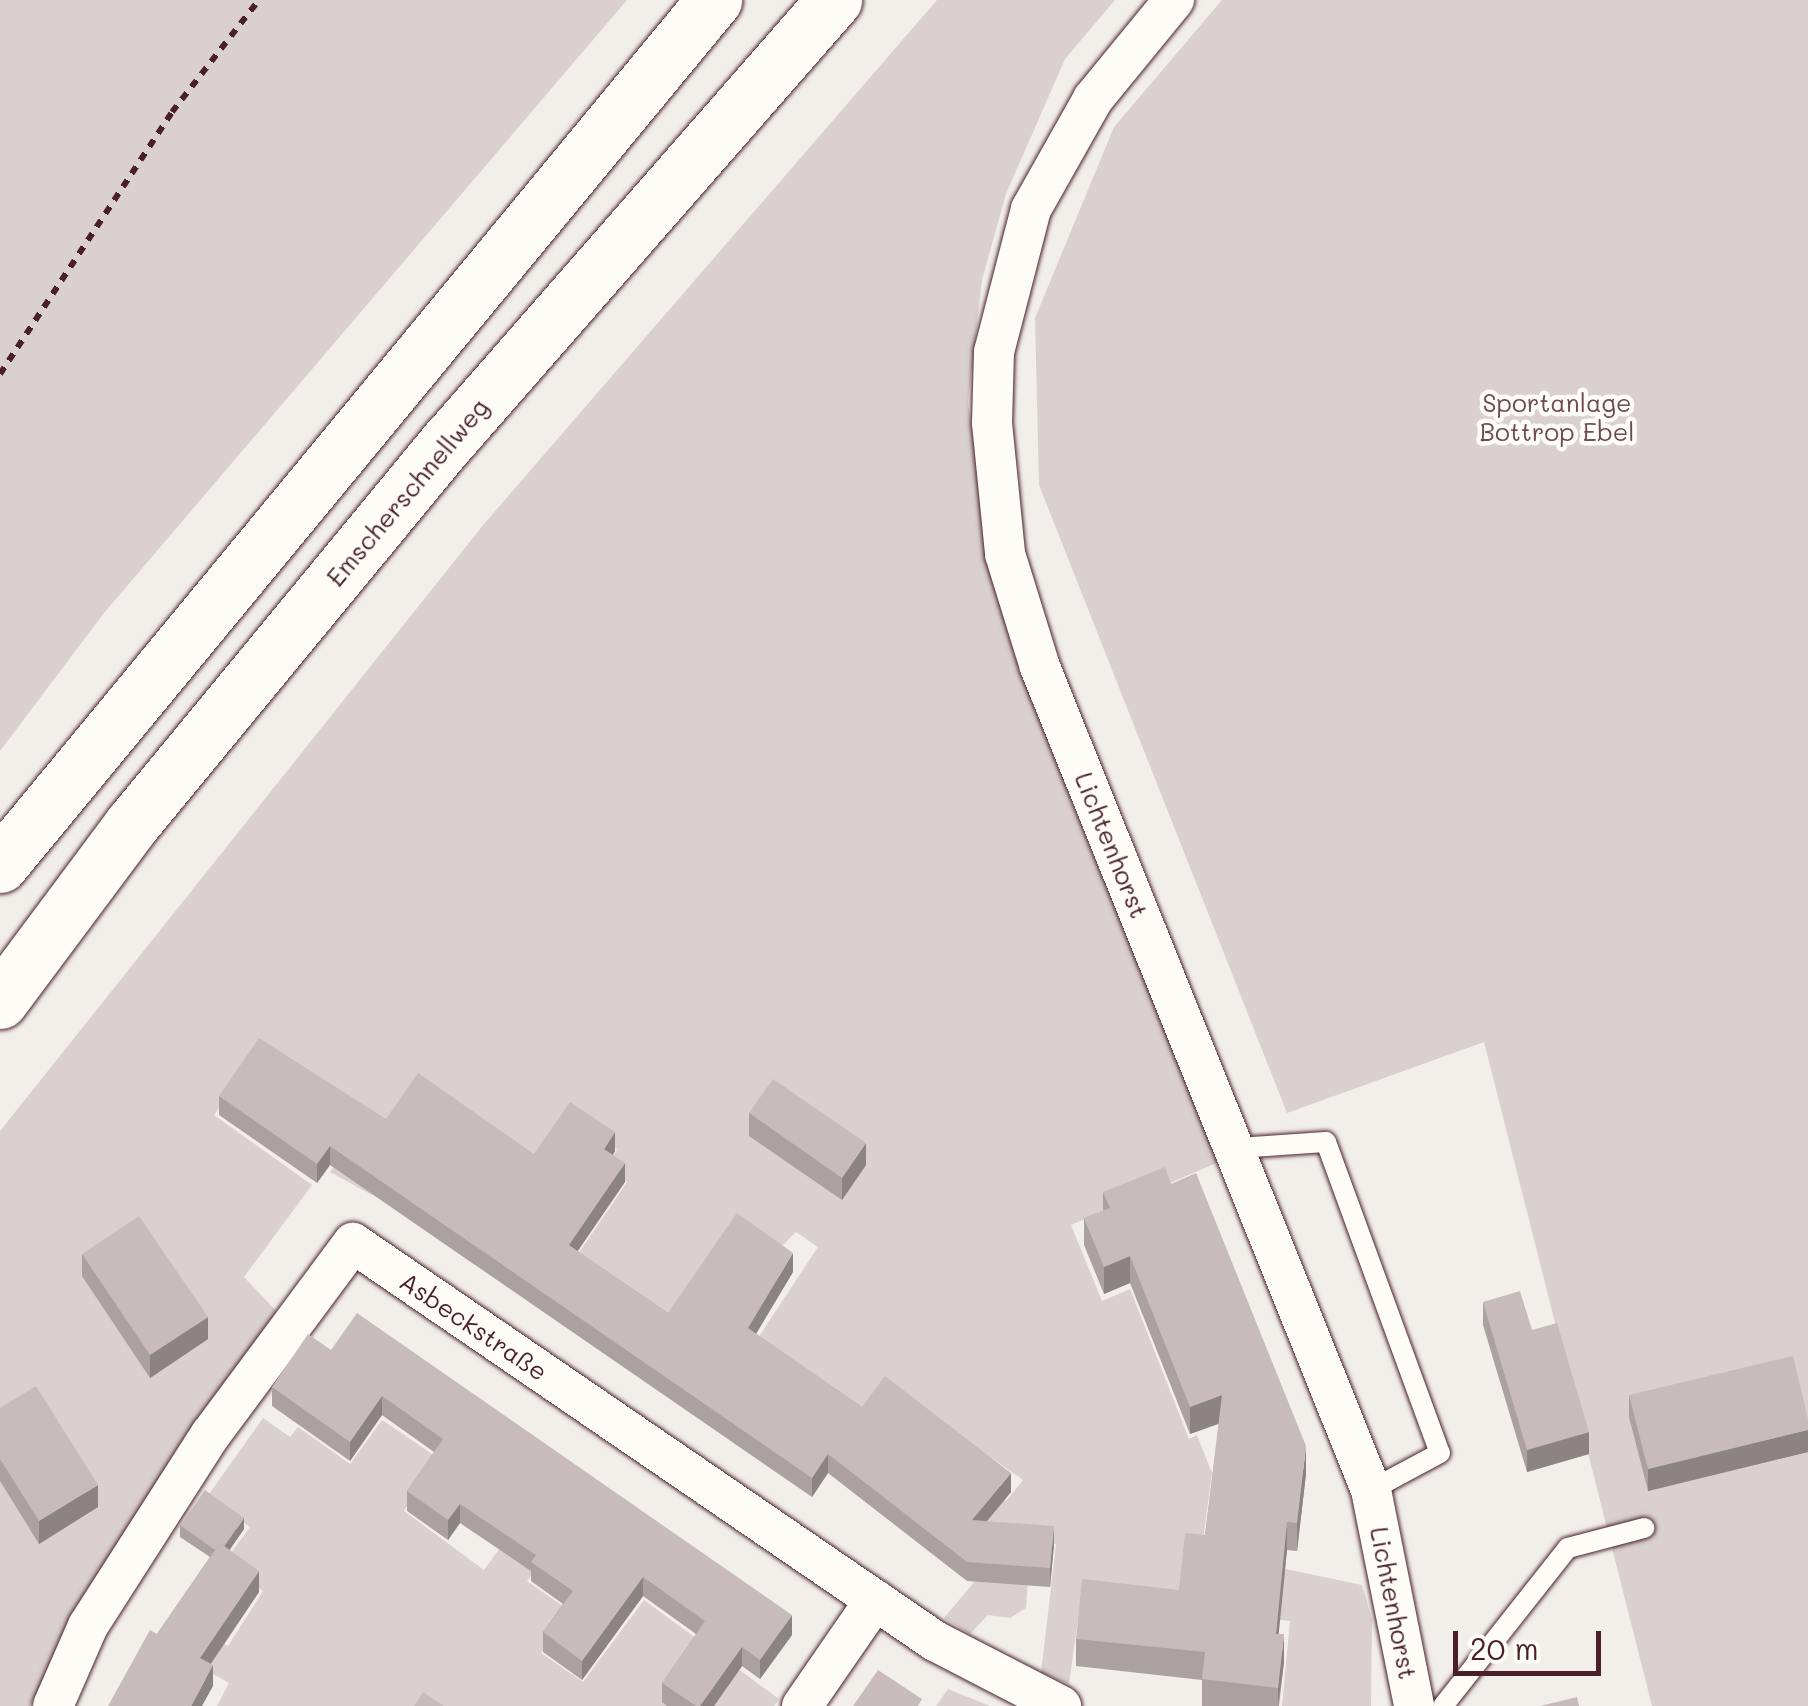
<!DOCTYPE html>
<html>
<head>
<meta charset="utf-8">
<style>
	body { margin:0 }
	#map { position:relative; width:1808px; height:1706px; overflow:hidden; background:#f2efeb; font-family:Mali,sans-serif }
	div>[style] { position:absolute }
	.green>* { inset:0; background:#d9d0cf }
	.path>* { height:6px; margin-top:-3px; transform-origin:0; background:repeating-linear-gradient(90deg,#4a1f2b 0 8px,transparent 0 16px) }
	.roads { filter:drop-shadow(0 0 2px #4a1f2b) drop-shadow(0 0 2px #4a1f2b) }
	.service>* { height:20px; margin:-10px; padding:0 10px; transform-origin:10px; border-radius:10px; background:#fdfcf7 }
	.minor>* { height:40px; margin:-20px; padding:0 20px; transform-origin:20px; border-radius:20px; background:#fdfcf7 }
	.motorway>* { height:55px; margin:-27.5px; padding:0 27.5px; transform-origin:27.5px; border-radius:27.5px; background:#fdfcf7 }
	.wall>* { inset:0; background:#aca1a1 }
	.shaded-wall>* { inset:0; background:#8c8383 }
	.building>* { inset:0; background:#c8bbbb }
	span { translate:-50% -50%; white-space:nowrap; text-align:center; line-height:1.15; -webkit-text-stroke:9px #fdfcf7; paint-order:stroke }
	.park-label { font-size:25px; color:#6e4b54 }
	.street-label { font-size:25px; color:#4a1f2b }
	.scale { position:absolute; left:1453px; top:1631px; width:148px; height:45px; box-sizing:border-box; border:5px solid #4a1f2b; border-top:0; padding-left:12px; font-size:30px; line-height:35px; white-space:nowrap; color:#4a1f2b; -webkit-text-stroke:8px #fdfcf7; paint-order:stroke }
</style>
</head>
<body>
<div id="map">
	<div class="green">
		<i style="clip-path:polygon(0 0,627px 0,104px 613px,0 751px)"></i>
		<i style="clip-path:polygon(937px 0,1115px 0,1065px 59px,1006px 194px,982px 280px,968px 403px,991px 559px,1226px 1159px,1071px 1225px,1102px 1301px,1130px 1289px,1189px 1439px,1197px 1435px,1212px 1473px,1203px 1540px,1218px 1555px,1362px 1585px,1372px 1619px,1371px 1706px,1282px 1706px,1290px 1621px,1210px 1611px,1080px 1604px,1069px 1684px,1041px 1673px,1056px 1544px,1031px 1541px,1026px 1608px,1010px 1618px,988px 1615px,970px 1634px,944px 1618px,1006px 1544px,959px 1507px,980px 1480px,1006px 1501px,1023px 1480px,992px 1458px,983px 1469px,862px 1420px,754px 1344px,818px 1247px,796px 1232px,689px 1340px,574px 1260px,627px 1182px,607px 1167px,617px 1149px,567px 1116px,534px 1165px,430px 1117px,372px 1195px,330px 1172px,366px 1121px,261px 1048px,214px 1115px,312px 1185px,244px 1277px,277px 1312px,194px 1424px,74px 1616px,30px 1706px,0 1706px,0 1131px,484px 524px)"></i>
		<i style="clip-path:polygon(1222px 0,1808px 0,1808px 1706px,1652px 1706px,1484px 1042px,1287px 1113px,1039px 485px,1035px 318px,1114px 127px)"></i>
		<i style="clip-path:polygon(263px 1418px,290px 1437px,298px 1427px,350px 1464px,382px 1420px,438px 1458px,404px 1511px,484px 1570px,523px 1516px,557px 1540px,527px 1581px,570px 1611px,541px 1653px,583px 1682px,644px 1600px,779px 1699px,774px 1706px,217px 1706px,229px 1683px,163px 1646px,182px 1619px,228px 1646px,263px 1591px,224px 1562px,250px 1527px,207px 1497px)"></i>
		<i style="clip-path:polygon(948px 1689px,990px 1706px,936px 1706px)"></i>
	</div>
	<div class="path">
		<i style="left:0;top:374px;width:313px;rotate:-56.7deg"></i>
		<i style="left:172px;top:112px;width:142px;rotate:-52.2deg"></i>
	</div>
	<div class="roads">
		<div class="service">
			<i style="left:1237px;top:1148px;width:89px;rotate:-3.9deg"></i>
			<i style="left:1326px;top:1142px;width:331px;rotate:69.9deg"></i>
			<i style="left:1440px;top:1453px;width:78px;rotate:151.8deg"></i>
			<i style="left:1443px;top:1706px;width:201px;rotate:-51.7deg"></i>
			<i style="left:1568px;top:1548px;width:79px;rotate:-14.7deg"></i>
		</div>
		<div class="minor">
			<i style="left:1174px;top:0;width:128px;rotate:129.3deg"></i>
			<i style="left:1093px;top:99px;width:126px;rotate:119.4deg"></i>
			<i style="left:1031px;top:209px;width:148px;rotate:104.5deg"></i>
			<i style="left:994px;top:352px;width:71px;rotate:91.6deg"></i>
			<i style="left:992px;top:423px;width:132px;rotate:84.3deg"></i>
			<i style="left:1005px;top:554px;width:118px;rotate:72.8deg"></i>
			<i style="left:1040px;top:667px;width:887px;rotate:68.09deg"></i>
			<i style="left:1371px;top:1490px;width:220px;rotate:78.7deg"></i>
			<i style="left:53px;top:1706px;width:87px;rotate:-66.4deg"></i>
			<i style="left:88px;top:1626px;width:228px;rotate:-57.4deg"></i>
			<i style="left:211px;top:1434px;width:238px;rotate:-53.4deg"></i>
			<i style="left:353px;top:1243px;width:705px;rotate:34.37deg"></i>
			<i style="left:935px;top:1641px;width:142px;rotate:27.3deg"></i>
			<i style="left:802px;top:1706px;width:129px;rotate:-55.4deg"></i>
		</div>
		<div class="motorway">
			<i style="left:0;top:865px;width:1122px;rotate:-50.46deg"></i>
			<i style="left:0;top:1001px;width:221px;rotate:-53.3deg"></i>
			<i style="left:132px;top:824px;width:498px;rotate:-50.5deg"></i>
			<i style="left:449px;top:440px;width:585px;rotate:-48.81deg"></i>
		</div>
	</div>
	<div class="wall">
		<i style="clip-path:polygon(219px 1096px,386px 1119px,534px 1154px,615px 1151px,613px 1155px,625px 1182px,577px 1251px,668px 1313px,793px 1272px,756px 1334px,862px 1407px,1011px 1492px,987px 1521px,1054px 1545px,1050px 1587px,967px 1581px,828px 1473px,812px 1497px,330px 1165px,317px 1183px,219px 1115px)"></i>
		<i style="clip-path:polygon(749px 1113px,866px 1165px,842px 1200px,749px 1136px)"></i>
		<i style="clip-path:polygon(1171px 1184px,1306px 1474px,1297px 1551px,1287px 1550px,1278px 1634px,1284px 1662px,1279px 1706px,1202px 1706px,1202px 1680px,1076px 1666px,1076px 1639px,1179px 1590px,1205px 1535px,1219px 1424px,1190px 1434px,1130px 1283px,1104px 1294px,1084px 1245px,1084px 1218px,1103px 1211px,1103px 1192px)"></i>
		<i style="clip-path:polygon(82px 1254px,208px 1339px,150px 1378px,82px 1276px)"></i>
		<i style="clip-path:polygon(1483px 1302px,1532px 1330px,1589px 1454px,1527px 1472px,1483px 1325px)"></i>
		<i style="clip-path:polygon(331px 1350px,792px 1635px,760px 1679px,742px 1666px,714px 1706px,667px 1706px,662px 1702px,662px 1683px,696px 1634px,643px 1596px,582px 1680px,543px 1652px,543px 1632px,563px 1604px,531px 1581px,531px 1571px,460px 1523px,448px 1540px,407px 1511px,407px 1491px,434px 1452px,382px 1415px,350px 1461px,272px 1406px,272px 1387px)"></i>
		<i style="clip-path:polygon(1629px 1395px,1808px 1419px,1808px 1452px,1648px 1491px,1629px 1417px)"></i>
		<i style="clip-path:polygon(0 1408px,98px 1507px,39px 1544px,0 1481px)"></i>
		<i style="clip-path:polygon(180px 1525px,244px 1529px,229px 1550px,259px 1592px,211px 1664px,213px 1686px,157px 1634px,210px 1557px,180px 1537px)"></i>
	</div>
	<div class="shaded-wall">
		<i style="clip-path:polygon(615px 1132px,615px 1151px,604px 1168px,604px 1149px)"></i>
		<i style="clip-path:polygon(866px 1143px,866px 1165px,842px 1200px,842px 1178px)"></i>
		<i style="clip-path:polygon(330px 1146px,330px 1165px,317px 1183px,317px 1164px)"></i>
		<i style="clip-path:polygon(625px 1163px,625px 1182px,569px 1264px,569px 1245px)"></i>
		<i style="clip-path:polygon(793px 1253px,793px 1272px,748px 1347px,748px 1328px)"></i>
		<i style="clip-path:polygon(1130px 1256px,1130px 1283px,1104px 1294px,1104px 1267px)"></i>
		<i style="clip-path:polygon(208px 1317px,208px 1339px,150px 1378px,150px 1355px)"></i>
		<i style="clip-path:polygon(1222px 1395px,1222px 1422px,1190px 1434px,1190px 1407px)"></i>
		<i style="clip-path:polygon(382px 1396px,382px 1415px,350px 1461px,350px 1442px)"></i>
		<i style="clip-path:polygon(1808px 1430px,1808px 1452px,1648px 1491px,1648px 1469px)"></i>
		<i style="clip-path:polygon(1589px 1432px,1589px 1454px,1527px 1472px,1527px 1450px)"></i>
		<i style="clip-path:polygon(1306px 1446px,1306px 1474px,1297px 1551px,1297px 1523px)"></i>
		<i style="clip-path:polygon(828px 1454px,828px 1473px,812px 1497px,812px 1478px)"></i>
		<i style="clip-path:polygon(1011px 1473px,1011px 1492px,972px 1539px,972px 1520px)"></i>
		<i style="clip-path:polygon(98px 1485px,98px 1507px,39px 1544px,39px 1521px)"></i>
		<i style="clip-path:polygon(460px 1504px,460px 1523px,448px 1540px,448px 1520px)"></i>
		<i style="clip-path:polygon(244px 1518px,244px 1529px,220px 1564px,220px 1553px)"></i>
		<i style="clip-path:polygon(1287px 1522px,1287px 1550px,1276px 1661px,1276px 1634px)"></i>
		<i style="clip-path:polygon(1054px 1526px,1054px 1545px,1050px 1587px,1050px 1568px)"></i>
		<i style="clip-path:polygon(259px 1571px,259px 1592px,200px 1679px,200px 1658px)"></i>
		<i style="clip-path:polygon(643px 1577px,643px 1596px,582px 1680px,582px 1661px)"></i>
		<i style="clip-path:polygon(792px 1615px,792px 1635px,760px 1679px,760px 1660px)"></i>
		<i style="clip-path:polygon(1284px 1634px,1284px 1662px,1278px 1706px,1278px 1688px)"></i>
		<i style="clip-path:polygon(742px 1647px,742px 1666px,714px 1706px,700px 1706px)"></i>
		<i style="clip-path:polygon(213px 1665px,213px 1686px,202px 1706px,191px 1706px)"></i>
	</div>
	<div class="building">
		<i style="clip-path:polygon(259px 1038px,386px 1119px,418px 1073px,534px 1154px,570px 1102px,615px 1132px,604px 1149px,625px 1163px,569px 1245px,668px 1313px,737px 1213px,793px 1253px,748px 1328px,862px 1407px,885px 1376px,1011px 1473px,972px 1520px,1054px 1526px,1050px 1568px,967px 1562px,828px 1454px,812px 1478px,330px 1146px,317px 1164px,219px 1096px)"></i>
		<i style="clip-path:polygon(773px 1079px,866px 1143px,842px 1178px,749px 1113px)"></i>
		<i style="clip-path:polygon(1165px 1167px,1171px 1184px,1196px 1173px,1306px 1446px,1297px 1523px,1287px 1522px,1276px 1634px,1284px 1634px,1278px 1688px,1202px 1679px,1205px 1652px,1076px 1639px,1082px 1579px,1179px 1590px,1185px 1533px,1205px 1535px,1222px 1395px,1190px 1407px,1130px 1256px,1104px 1267px,1084px 1218px,1110px 1208px,1103px 1192px)"></i>
		<i style="clip-path:polygon(139px 1216px,208px 1317px,150px 1355px,82px 1254px)"></i>
		<i style="clip-path:polygon(1520px 1291px,1532px 1330px,1557px 1323px,1589px 1432px,1527px 1450px,1483px 1302px)"></i>
		<i style="clip-path:polygon(357px 1313px,792px 1615px,760px 1660px,742px 1647px,700px 1706px,696px 1706px,662px 1683px,705px 1621px,643px 1577px,582px 1661px,543px 1632px,573px 1591px,531px 1562px,536px 1555px,460px 1504px,448px 1520px,407px 1491px,443px 1439px,382px 1396px,350px 1442px,272px 1387px,308px 1334px,331px 1350px)"></i>
		<i style="clip-path:polygon(1793px 1356px,1808px 1419px,1808px 1430px,1648px 1469px,1629px 1395px)"></i>
		<i style="clip-path:polygon(36px 1386px,98px 1485px,39px 1521px,0 1459px,0 1408px)"></i>
		<i style="clip-path:polygon(205px 1490px,244px 1518px,224px 1546px,220px 1543px,215px 1550px,180px 1525px)"></i>
		<i style="clip-path:polygon(220px 1543px,259px 1571px,200px 1658px,213px 1665px,191px 1706px,108px 1706px,150px 1630px,157px 1634px)"></i>
		<i style="clip-path:polygon(878px 1670px,922px 1699px,918px 1706px,853px 1706px)"></i>
		<i style="clip-path:polygon(423px 1692px,444px 1706px,414px 1706px)"></i>
		<i style="clip-path:polygon(1577px 1697px,1579px 1706px,1540px 1706px)"></i>
	</div>
	<div class="park-label">
		<span style="left:1557px;top:417px">Sportanlage<br>Bottrop Ebel</span>
	</div>
	<div class="street-label">
		<span style="left:407px;top:492px;rotate:-50deg">Emscherschnellweg</span>
		<span style="left:1112px;top:845px;rotate:68deg">Lichtenhorst</span>
		<span style="left:474px;top:1326px;rotate:34deg">Asbeckstraße</span>
		<span style="left:1394px;top:1603px;rotate:79deg">Lichtenhorst</span>
	</div>
	<div class="scale">20 m</div>
</div>
</body>
</html>
